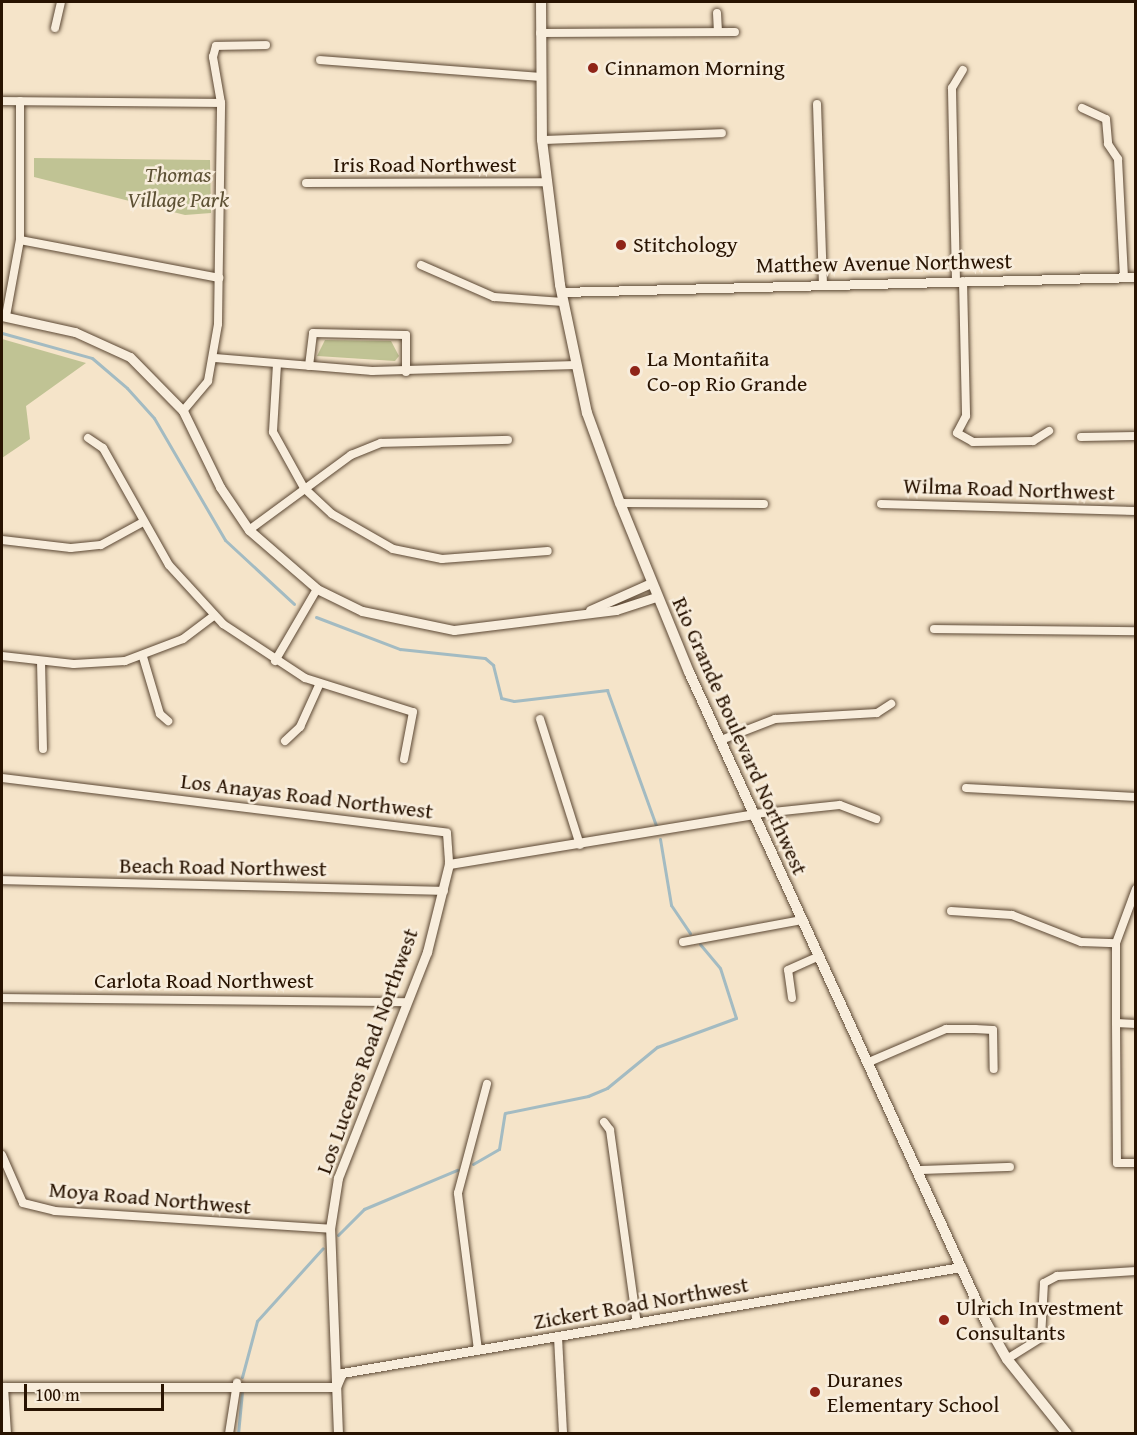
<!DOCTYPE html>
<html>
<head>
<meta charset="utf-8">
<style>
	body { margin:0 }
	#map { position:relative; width:1137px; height:1435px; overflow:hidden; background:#f5e4c9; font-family:"Gentium Book Plus",serif }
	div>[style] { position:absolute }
	.green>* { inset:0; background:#c0c394 }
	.stream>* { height:3px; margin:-1.5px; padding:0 1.5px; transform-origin:1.5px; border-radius:1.5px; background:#a3bbc2 }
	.roads { filter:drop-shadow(0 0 2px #5b4733) drop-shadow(0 0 2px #5b4733) }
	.minor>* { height:8px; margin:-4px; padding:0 4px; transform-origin:4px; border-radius:4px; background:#f8eddc }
	.tertiary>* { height:9px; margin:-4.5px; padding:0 4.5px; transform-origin:4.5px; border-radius:4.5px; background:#f8eddc }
	.secondary>* { height:10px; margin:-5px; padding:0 5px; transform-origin:5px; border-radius:5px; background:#f8eddc }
	.dots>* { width:16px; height:16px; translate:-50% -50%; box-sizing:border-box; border:3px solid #f8eddc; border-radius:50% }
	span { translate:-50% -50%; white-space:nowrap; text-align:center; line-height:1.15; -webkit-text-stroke:5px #f8eddc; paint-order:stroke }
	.poi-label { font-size:22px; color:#281301 }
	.left { translate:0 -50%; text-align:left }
	.street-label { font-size:22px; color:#281301 }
	.park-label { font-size:22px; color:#5d5134; font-style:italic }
	.frame { position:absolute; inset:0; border:3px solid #281301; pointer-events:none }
	.scale { position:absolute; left:24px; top:1384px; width:140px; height:27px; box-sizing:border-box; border:3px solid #281301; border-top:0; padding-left:8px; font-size:18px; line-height:21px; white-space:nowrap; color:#281301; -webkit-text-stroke:4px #f8eddc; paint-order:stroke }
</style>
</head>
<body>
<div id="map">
	<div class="green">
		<i style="clip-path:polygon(34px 158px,210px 160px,211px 213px,185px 215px,34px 177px)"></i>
		<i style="clip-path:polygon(2px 339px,86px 363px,26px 406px,30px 439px,2px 458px)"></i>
		<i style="clip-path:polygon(325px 340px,391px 341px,399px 356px,395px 361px,317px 356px)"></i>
	</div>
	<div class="stream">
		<i style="left:2px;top:333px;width:93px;rotate:15.5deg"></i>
		<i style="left:92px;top:358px;width:46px;rotate:40.6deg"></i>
		<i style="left:127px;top:388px;width:40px;rotate:48deg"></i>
		<i style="left:154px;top:418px;width:141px;rotate:59.8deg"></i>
		<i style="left:225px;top:540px;width:94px;rotate:42.8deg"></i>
		<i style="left:316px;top:617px;width:90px;rotate:20.9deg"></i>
		<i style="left:400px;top:649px;width:85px;rotate:6deg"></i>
		<i style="left:485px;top:658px;width:11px;rotate:41deg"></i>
		<i style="left:493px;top:665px;width:34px;rotate:76deg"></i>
		<i style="left:501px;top:698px;width:13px;rotate:13deg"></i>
		<i style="left:514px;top:701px;width:94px;rotate:-6.7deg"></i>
		<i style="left:607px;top:690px;width:144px;rotate:70.1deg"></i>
		<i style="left:660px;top:839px;width:67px;rotate:80.5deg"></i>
		<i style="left:671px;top:905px;width:34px;rotate:56deg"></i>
		<i style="left:473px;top:1164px;width:30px;rotate:-30deg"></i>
		<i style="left:499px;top:1149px;width:36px;rotate:-81deg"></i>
		<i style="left:505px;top:1113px;width:85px;rotate:-11.6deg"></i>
		<i style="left:588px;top:1096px;width:21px;rotate:-23deg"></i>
		<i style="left:607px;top:1088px;width:65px;rotate:-39.4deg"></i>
		<i style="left:657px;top:1047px;width:84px;rotate:-20.2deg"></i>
		<i style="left:736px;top:1018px;width:52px;rotate:-107.7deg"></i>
		<i style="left:720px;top:968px;width:31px;rotate:-130deg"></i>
		<i style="left:338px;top:1235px;width:37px;rotate:-45deg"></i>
		<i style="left:364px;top:1209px;width:101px;rotate:-22.8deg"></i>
		<i style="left:242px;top:1377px;width:58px;rotate:-75deg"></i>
		<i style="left:257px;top:1321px;width:98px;rotate:-47.9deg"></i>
		<i style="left:238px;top:1434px;width:42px;rotate:-84.6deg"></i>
	</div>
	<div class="roads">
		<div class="minor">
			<i style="left:717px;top:13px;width:19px;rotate:87deg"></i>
			<i style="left:55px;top:28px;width:27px;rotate:-77deg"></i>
			<i style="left:540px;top:33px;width:195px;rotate:-0.3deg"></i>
			<i style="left:320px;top:60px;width:221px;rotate:4.4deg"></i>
			<i style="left:2px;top:101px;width:219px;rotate:0.5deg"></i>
			<i style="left:817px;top:104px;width:179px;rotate:88.1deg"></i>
			<i style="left:1082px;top:108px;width:26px;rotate:25deg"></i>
			<i style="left:1106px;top:119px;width:25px;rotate:85deg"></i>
			<i style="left:1108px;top:144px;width:18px;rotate:56deg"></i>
			<i style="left:1118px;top:159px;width:118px;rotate:87.1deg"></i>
			<i style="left:542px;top:140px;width:180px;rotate:-2.2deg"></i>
			<i style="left:306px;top:183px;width:239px;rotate:-0.2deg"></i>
			<i style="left:20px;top:240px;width:203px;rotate:10.8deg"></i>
			<i style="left:421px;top:265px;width:80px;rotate:23.7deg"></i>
			<i style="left:494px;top:297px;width:69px;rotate:4.1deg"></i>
			<i style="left:956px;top:281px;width:193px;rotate:-91.2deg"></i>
			<i style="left:952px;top:88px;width:21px;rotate:-59deg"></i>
			<i style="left:963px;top:281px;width:135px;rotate:88.7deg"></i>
			<i style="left:966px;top:416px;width:19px;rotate:118deg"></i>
			<i style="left:957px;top:433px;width:18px;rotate:29deg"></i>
			<i style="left:973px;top:442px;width:60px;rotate:-1deg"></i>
			<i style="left:1033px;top:441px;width:19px;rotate:-32deg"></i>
			<i style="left:6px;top:316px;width:77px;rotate:-79.6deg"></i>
			<i style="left:20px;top:240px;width:139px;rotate:-90deg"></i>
			<i style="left:215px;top:358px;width:158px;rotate:4.7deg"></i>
			<i style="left:372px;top:371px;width:204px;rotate:-1.7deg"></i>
			<i style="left:277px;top:364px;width:68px;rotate:93.4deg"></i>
			<i style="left:273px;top:432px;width:64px;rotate:61deg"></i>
			<i style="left:304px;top:488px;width:38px;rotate:43deg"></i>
			<i style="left:332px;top:514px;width:70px;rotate:29.8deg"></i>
			<i style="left:393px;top:549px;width:50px;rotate:11.5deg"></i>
			<i style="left:442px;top:559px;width:106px;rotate:-4.3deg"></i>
			<i style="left:309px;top:366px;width:33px;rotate:-83deg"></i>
			<i style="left:313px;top:333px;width:93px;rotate:1.2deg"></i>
			<i style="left:406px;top:335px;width:37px;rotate:90deg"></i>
			<i style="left:183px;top:411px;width:39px;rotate:-50deg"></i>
			<i style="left:208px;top:381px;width:58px;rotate:-80deg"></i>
			<i style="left:218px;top:324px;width:221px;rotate:-89.2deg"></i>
			<i style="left:221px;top:103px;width:47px;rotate:-99.9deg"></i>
			<i style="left:213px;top:57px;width:11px;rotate:-75deg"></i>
			<i style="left:216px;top:46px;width:50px;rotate:-1.1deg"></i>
			<i style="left:1081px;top:437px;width:55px;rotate:-1deg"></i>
			<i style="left:88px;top:438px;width:18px;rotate:34deg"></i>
			<i style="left:103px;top:448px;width:134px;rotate:60.6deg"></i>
			<i style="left:169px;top:565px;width:80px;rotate:47.5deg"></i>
			<i style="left:223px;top:624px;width:98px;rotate:33.4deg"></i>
			<i style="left:305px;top:678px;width:113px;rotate:17.5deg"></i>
			<i style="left:413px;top:712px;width:48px;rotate:100.8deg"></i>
			<i style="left:620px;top:503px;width:144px;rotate:0.4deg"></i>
			<i style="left:881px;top:504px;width:255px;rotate:1.6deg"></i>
			<i style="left:249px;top:530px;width:127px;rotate:-36.3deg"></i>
			<i style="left:351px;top:455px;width:32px;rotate:-22deg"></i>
			<i style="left:381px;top:443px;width:127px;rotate:-1.4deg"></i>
			<i style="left:2px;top:540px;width:69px;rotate:6.6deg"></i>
			<i style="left:71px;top:548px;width:30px;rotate:-6deg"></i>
			<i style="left:101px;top:545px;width:48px;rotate:-28.7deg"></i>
			<i style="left:934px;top:629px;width:202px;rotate:0.6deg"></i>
			<i style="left:2px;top:656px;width:72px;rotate:6.3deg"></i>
			<i style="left:74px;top:664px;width:51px;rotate:-3.4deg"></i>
			<i style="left:125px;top:661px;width:62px;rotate:-20.8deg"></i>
			<i style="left:183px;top:639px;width:39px;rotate:-37deg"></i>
			<i style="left:143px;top:657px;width:59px;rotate:73.4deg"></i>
			<i style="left:160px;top:714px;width:11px;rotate:41deg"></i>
			<i style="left:41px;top:661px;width:88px;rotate:88.7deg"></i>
			<i style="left:275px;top:661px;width:83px;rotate:-59.7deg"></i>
			<i style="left:540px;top:719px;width:132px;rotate:72.4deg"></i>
			<i style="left:721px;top:740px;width:58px;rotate:-21.3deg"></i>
			<i style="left:775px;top:719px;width:102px;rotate:-3.4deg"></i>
			<i style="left:877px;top:713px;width:17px;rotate:-33deg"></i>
			<i style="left:285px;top:741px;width:21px;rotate:-43deg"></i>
			<i style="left:300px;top:727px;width:48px;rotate:-65.6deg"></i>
			<i style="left:2px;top:778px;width:448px;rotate:7deg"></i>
			<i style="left:447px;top:833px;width:31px;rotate:86deg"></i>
			<i style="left:966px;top:788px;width:170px;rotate:3deg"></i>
			<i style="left:754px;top:814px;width:86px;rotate:-6deg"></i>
			<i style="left:840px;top:805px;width:39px;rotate:21deg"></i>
			<i style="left:2px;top:880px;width:442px;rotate:1.4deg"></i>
			<i style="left:1136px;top:889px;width:58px;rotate:110.3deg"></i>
			<i style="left:1116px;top:943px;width:80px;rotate:90deg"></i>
			<i style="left:1116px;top:1023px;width:140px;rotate:89.6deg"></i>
			<i style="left:1117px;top:1163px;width:19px"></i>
			<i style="left:951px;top:911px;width:61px;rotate:3.8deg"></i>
			<i style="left:1012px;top:915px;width:74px;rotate:21.4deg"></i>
			<i style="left:1081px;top:942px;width:35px;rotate:2deg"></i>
			<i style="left:683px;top:942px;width:121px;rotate:-10.5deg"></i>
			<i style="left:2px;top:998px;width:405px;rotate:0.6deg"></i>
			<i style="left:792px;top:998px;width:28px;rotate:-98deg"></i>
			<i style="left:788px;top:970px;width:34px;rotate:-24deg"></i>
			<i style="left:1116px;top:1023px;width:20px;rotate:3deg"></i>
			<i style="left:869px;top:1062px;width:84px;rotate:-23.2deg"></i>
			<i style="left:946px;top:1029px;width:29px"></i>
			<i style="left:975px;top:1029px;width:18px;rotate:3deg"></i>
			<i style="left:993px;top:1030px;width:39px;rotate:89deg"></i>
			<i style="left:604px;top:1122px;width:10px;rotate:53deg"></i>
			<i style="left:610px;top:1130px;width:196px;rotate:82.1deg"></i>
			<i style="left:2px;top:1155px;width:52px;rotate:66.4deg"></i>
			<i style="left:23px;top:1203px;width:33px;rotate:14deg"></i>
			<i style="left:55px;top:1211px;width:276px;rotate:3.7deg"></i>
			<i style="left:918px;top:1170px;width:92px;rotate:-1.9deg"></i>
			<i style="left:558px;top:1337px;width:97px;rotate:87deg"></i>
			<i style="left:478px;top:1350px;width:158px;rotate:-97.3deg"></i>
			<i style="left:458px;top:1193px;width:113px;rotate:-75.1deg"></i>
			<i style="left:1007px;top:1359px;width:40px;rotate:-32deg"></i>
			<i style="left:1041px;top:1338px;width:55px;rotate:-86.9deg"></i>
			<i style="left:1044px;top:1283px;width:15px;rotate:-28deg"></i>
			<i style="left:1057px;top:1276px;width:79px;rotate:-3.6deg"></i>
			<i style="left:4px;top:1387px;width:47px;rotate:86.3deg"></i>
			<i style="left:229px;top:1434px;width:52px;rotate:-81.1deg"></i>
		</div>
		<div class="tertiary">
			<i style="left:561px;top:292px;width:575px;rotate:-1.49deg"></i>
			<i style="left:2px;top:316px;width:75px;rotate:12.4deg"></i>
			<i style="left:75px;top:332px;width:60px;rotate:24.4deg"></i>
			<i style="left:130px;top:357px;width:76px;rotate:45.5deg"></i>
			<i style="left:183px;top:411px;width:85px;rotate:64deg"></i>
			<i style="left:220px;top:487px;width:52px;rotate:56deg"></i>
			<i style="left:249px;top:530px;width:90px;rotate:40.9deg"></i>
			<i style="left:317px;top:589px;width:50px;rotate:26.1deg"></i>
			<i style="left:362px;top:611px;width:94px;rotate:11.7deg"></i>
			<i style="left:454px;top:630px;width:163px;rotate:-7deg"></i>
			<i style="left:616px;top:610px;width:42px;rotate:-18deg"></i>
			<i style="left:590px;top:610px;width:67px;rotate:-23.9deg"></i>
			<i style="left:2px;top:1387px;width:334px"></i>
			<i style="left:336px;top:1387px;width:15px;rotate:-67deg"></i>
			<i style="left:342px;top:1373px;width:628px;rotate:-9.72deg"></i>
			<i style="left:338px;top:1434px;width:205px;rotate:-92.2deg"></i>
			<i style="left:330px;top:1229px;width:52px;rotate:-81.1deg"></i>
			<i style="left:338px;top:1178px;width:243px;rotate:-68.5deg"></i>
			<i style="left:427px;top:952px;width:91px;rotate:-76deg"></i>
			<i style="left:449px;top:864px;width:309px;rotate:-9.3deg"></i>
		</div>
		<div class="secondary">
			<i style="left:541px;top:2px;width:138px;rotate:89.6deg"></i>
			<i style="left:542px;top:140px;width:146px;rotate:82.9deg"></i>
			<i style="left:560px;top:285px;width:131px;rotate:78.1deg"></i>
			<i style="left:587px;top:413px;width:96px;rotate:69.9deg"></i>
			<i style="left:620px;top:503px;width:183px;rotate:67.8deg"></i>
			<i style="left:689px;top:672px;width:717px;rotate:65.44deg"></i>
			<i style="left:987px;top:1324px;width:40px;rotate:60.3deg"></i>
			<i style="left:1007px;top:1359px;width:96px;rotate:51.3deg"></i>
		</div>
	</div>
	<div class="dots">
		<i style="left:593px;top:68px;background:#8f2418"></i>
		<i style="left:621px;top:245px;background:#8f2418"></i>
		<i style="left:635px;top:371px;background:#8f2418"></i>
		<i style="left:944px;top:1320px;background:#8f2418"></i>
		<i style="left:815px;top:1392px;background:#8f2418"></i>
	</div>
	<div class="poi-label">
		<span class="left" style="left:605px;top:68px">Cinnamon Morning</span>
		<span class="left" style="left:633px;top:245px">Stitchology</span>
		<span class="left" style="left:647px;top:371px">La Montañita<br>Co-op Rio Grande</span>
		<span class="left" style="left:956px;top:1320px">Ulrich Investment<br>Consultants</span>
		<span class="left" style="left:827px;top:1392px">Duranes<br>Elementary School</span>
	</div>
	<div class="street-label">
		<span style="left:425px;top:165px">Iris Road Northwest</span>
		<span style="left:884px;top:263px;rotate:-1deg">Matthew Avenue Northwest</span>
		<span style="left:1009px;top:489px;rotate:2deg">Wilma Road Northwest</span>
		<span style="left:740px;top:736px;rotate:66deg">Rio Grande Boulevard Northwest</span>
		<span style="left:307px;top:796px;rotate:7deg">Los Anayas Road Northwest</span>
		<span style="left:223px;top:867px;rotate:1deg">Beach Road Northwest</span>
		<span style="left:204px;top:981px">Carlota Road Northwest</span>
		<span style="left:367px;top:1051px;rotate:-70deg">Los Luceros Road Northwest</span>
		<span style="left:150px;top:1198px;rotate:5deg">Moya Road Northwest</span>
		<span style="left:641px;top:1303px;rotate:-10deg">Zickert Road Northwest</span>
	</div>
	<div class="park-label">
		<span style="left:178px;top:187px">Thomas<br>Village Park</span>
	</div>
	<div class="frame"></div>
	<div class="scale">100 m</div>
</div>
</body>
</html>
